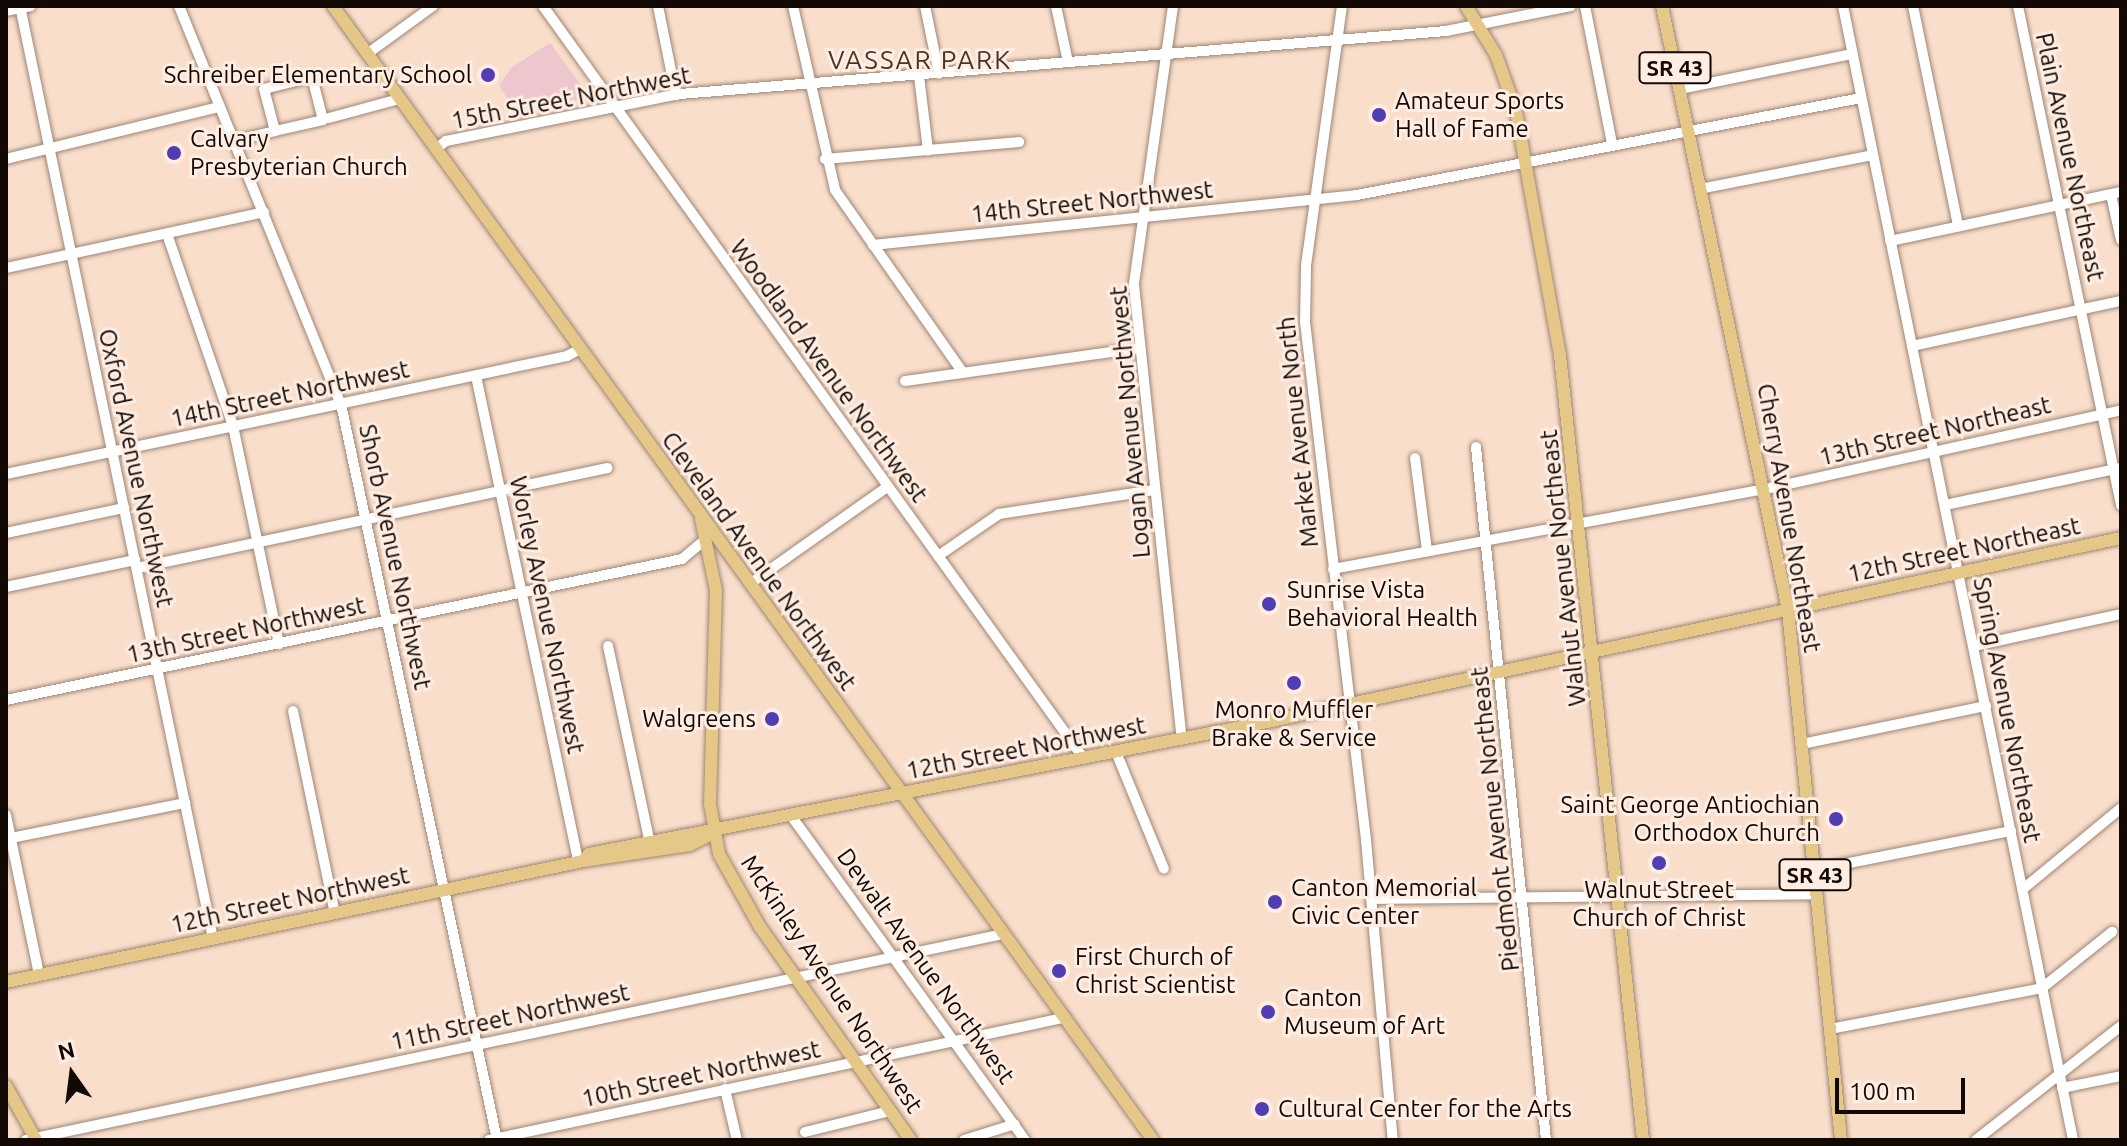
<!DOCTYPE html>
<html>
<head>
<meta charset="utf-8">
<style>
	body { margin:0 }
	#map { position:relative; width:2127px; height:1146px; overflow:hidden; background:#f9decb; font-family:Ubuntu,sans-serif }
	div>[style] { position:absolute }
	.green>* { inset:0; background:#edc6ce }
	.roads { filter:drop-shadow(0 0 2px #9e8574) drop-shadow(0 0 2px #9e8574) }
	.minor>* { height:10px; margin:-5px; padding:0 5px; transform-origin:5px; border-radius:5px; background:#fff }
	.major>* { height:12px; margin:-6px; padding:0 6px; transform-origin:6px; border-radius:6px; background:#e5c787 }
	.dots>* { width:22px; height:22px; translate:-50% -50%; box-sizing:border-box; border:4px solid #feede2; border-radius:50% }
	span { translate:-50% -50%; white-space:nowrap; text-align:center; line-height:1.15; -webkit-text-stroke:6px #feede2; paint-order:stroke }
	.shield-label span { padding:2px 6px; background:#feede2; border:2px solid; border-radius:6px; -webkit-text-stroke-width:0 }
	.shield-label { font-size:22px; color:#120904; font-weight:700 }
	.poi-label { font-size:24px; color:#120904 }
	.right { translate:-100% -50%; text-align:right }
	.left { translate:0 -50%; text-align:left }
	.street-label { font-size:24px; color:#120904 }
	.neighbourhood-label { font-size:26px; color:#4a3425; letter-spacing:2px }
	.frame { position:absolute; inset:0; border:8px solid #120904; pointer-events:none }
	.north { position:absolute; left:32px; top:1034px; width:80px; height:80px; -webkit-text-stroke:6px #feede2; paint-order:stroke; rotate:346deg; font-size:22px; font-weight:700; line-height:32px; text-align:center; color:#120904 }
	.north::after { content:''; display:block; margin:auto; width:28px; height:36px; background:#120904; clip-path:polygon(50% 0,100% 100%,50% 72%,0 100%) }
	.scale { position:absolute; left:1835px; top:1078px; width:130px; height:36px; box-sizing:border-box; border:4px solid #120904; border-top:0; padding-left:10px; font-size:24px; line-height:28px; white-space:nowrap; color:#120904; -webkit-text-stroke:6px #feede2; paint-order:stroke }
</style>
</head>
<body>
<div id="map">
	<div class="green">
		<i style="clip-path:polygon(550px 43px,590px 97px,537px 110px,527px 101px,512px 106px,499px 85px,512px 67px)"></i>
	</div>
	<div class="roads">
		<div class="minor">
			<i style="left:20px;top:6px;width:953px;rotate:78.31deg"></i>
			<i style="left:179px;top:6px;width:430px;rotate:67.9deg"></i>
			<i style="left:341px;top:404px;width:752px;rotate:78.03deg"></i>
			<i style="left:543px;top:6px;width:927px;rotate:54.3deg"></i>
			<i style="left:658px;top:6px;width:91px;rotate:78.6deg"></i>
			<i style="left:793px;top:6px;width:189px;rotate:77.1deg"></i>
			<i style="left:835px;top:190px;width:223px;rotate:55deg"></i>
			<i style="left:925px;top:6px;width:69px;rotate:78.4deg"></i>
			<i style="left:1056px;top:6px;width:57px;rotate:77.9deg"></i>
			<i style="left:1173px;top:6px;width:282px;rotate:98deg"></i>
			<i style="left:1134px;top:285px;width:457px;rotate:84deg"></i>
			<i style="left:1342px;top:6px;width:263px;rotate:97.9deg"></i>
			<i style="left:1306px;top:267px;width:55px;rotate:91deg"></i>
			<i style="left:1305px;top:322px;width:522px;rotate:83.28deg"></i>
			<i style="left:1366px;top:840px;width:301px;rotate:84.9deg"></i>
			<i style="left:1585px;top:6px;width:141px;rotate:78.9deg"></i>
			<i style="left:1843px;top:6px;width:1157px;rotate:78.53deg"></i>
			<i style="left:1913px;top:6px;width:225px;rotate:78.4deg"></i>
			<i style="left:2018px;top:6px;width:510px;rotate:78.34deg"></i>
			<i style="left:6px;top:11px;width:25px;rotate:-11deg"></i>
			<i style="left:367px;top:54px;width:82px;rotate:-36deg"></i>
			<i style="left:919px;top:76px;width:75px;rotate:83.1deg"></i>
			<i style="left:1680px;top:89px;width:176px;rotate:-11.5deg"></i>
			<i style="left:329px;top:118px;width:73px;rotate:-15.2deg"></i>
			<i style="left:233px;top:141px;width:43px;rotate:-13.4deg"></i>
			<i style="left:275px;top:131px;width:49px;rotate:-12.9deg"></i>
			<i style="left:323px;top:120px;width:44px;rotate:-104.3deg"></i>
			<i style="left:312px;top:77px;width:49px;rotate:166deg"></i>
			<i style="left:264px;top:89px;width:43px;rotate:75.3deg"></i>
			<i style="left:436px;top:149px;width:13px;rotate:-39deg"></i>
			<i style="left:446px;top:141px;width:239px;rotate:-11.4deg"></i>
			<i style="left:680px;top:94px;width:769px;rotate:-4.7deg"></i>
			<i style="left:1446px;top:31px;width:127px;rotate:-11.3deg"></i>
			<i style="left:6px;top:159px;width:220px;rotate:-13.7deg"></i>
			<i style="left:825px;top:159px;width:195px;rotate:-5deg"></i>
			<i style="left:1700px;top:189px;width:176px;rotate:-11.1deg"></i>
			<i style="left:2111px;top:195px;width:46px;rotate:77.5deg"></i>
			<i style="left:167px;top:234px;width:203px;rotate:71deg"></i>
			<i style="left:233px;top:426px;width:223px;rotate:78.1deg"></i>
			<i style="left:1890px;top:241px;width:236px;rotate:-12deg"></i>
			<i style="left:873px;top:245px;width:487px;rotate:-5.9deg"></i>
			<i style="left:1357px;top:195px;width:513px;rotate:-10.89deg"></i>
			<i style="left:6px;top:268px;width:264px;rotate:-12.2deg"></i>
			<i style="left:1912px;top:346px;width:214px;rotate:-12.2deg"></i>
			<i style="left:476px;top:376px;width:497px;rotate:78.1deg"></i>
			<i style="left:905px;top:381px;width:237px;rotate:-8deg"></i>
			<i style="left:1476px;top:447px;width:697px;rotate:84.23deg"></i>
			<i style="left:1415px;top:458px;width:94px;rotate:82.6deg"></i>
			<i style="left:6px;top:474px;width:573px;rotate:-11.88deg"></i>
			<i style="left:567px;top:356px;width:15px;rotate:-28deg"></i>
			<i style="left:1945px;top:505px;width:180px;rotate:-11.9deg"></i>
			<i style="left:6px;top:533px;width:121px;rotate:-12deg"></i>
			<i style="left:938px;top:556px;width:74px;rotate:-34.5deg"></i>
			<i style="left:999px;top:514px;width:157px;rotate:-8.8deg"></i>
			<i style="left:137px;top:568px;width:481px;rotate:-12deg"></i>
			<i style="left:1333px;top:569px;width:450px;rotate:-10.5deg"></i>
			<i style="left:1775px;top:487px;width:354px;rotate:-12.5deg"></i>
			<i style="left:751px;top:583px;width:166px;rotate:-35.2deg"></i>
			<i style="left:6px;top:587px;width:132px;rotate:-11.8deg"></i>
			<i style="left:608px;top:646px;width:201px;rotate:78deg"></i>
			<i style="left:1974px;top:646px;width:150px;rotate:-12.3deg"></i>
			<i style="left:6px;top:700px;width:691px;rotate:-11.78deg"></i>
			<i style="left:682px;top:559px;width:31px;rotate:-40deg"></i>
			<i style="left:293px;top:711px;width:206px;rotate:78.3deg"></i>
			<i style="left:1802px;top:744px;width:188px;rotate:-11.7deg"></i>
			<i style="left:1116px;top:752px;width:126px;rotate:67.7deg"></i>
			<i style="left:6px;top:815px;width:163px;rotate:78.3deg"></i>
			<i style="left:792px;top:817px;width:398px;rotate:54.2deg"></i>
			<i style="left:6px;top:839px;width:183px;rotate:-11.4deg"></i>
			<i style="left:1814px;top:870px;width:201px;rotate:-11.2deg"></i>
			<i style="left:2023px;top:889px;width:127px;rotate:-39.6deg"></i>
			<i style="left:1371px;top:899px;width:446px;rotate:-0.6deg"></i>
			<i style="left:1830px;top:1029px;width:216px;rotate:-10.9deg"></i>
			<i style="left:2042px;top:988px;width:90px;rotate:-38.7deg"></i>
			<i style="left:2062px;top:1088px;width:60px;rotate:-11.5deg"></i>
			<i style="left:725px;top:1089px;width:52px;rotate:76.8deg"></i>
			<i style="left:805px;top:1132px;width:88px;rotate:-13.9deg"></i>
			<i style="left:26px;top:1140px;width:998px;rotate:-11.91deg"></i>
			<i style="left:489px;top:1140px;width:587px;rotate:-12deg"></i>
			<i style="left:964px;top:1140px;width:53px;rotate:-17.4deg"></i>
			<i style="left:1976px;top:1140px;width:184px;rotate:-38.2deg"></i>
		</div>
		<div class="major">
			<i style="left:333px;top:6px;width:1399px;rotate:54.13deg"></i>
			<i style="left:1466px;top:6px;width:57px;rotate:58.5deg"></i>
			<i style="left:1496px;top:55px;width:59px;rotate:70.3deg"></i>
			<i style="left:1516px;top:111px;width:248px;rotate:79.8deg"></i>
			<i style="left:1560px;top:355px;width:789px;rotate:83.96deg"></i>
			<i style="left:1662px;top:6px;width:617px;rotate:78.22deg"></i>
			<i style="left:1788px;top:610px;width:533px;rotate:84.29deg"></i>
			<i style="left:701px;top:519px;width:73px;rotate:78.1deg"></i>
			<i style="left:716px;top:590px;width:214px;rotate:91.6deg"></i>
			<i style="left:710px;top:804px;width:51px;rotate:79.8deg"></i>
			<i style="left:719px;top:854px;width:84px;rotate:60.7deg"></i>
			<i style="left:760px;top:927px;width:261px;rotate:54.7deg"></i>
			<i style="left:583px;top:861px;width:9px;rotate:-49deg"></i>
			<i style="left:589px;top:854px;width:691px;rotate:-11.02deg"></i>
			<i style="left:1267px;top:722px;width:874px;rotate:-12.16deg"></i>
			<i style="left:6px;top:982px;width:590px;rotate:-11.84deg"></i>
			<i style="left:583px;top:861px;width:108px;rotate:-8.5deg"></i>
			<i style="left:690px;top:845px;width:18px;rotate:-27deg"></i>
			<i style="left:6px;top:1086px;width:62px;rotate:60.9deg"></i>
		</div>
	</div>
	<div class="dots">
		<i style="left:488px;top:75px;background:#503db4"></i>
		<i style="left:1379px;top:115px;background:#503db4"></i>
		<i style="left:174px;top:153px;background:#503db4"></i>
		<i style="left:1269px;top:604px;background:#503db4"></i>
		<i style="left:1294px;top:683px;background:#503db4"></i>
		<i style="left:772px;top:719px;background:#503db4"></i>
		<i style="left:1836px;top:819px;background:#503db4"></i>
		<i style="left:1659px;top:863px;background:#503db4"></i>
		<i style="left:1275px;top:902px;background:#503db4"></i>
		<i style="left:1059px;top:971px;background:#503db4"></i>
		<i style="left:1268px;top:1012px;background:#503db4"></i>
		<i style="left:1262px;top:1109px;background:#503db4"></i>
	</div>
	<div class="shield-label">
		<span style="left:1675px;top:68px">SR 43</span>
		<span style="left:1815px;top:875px">SR 43</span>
	</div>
	<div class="poi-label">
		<span class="right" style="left:472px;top:75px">Schreiber Elementary School</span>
		<span class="left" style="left:1395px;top:115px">Amateur Sports<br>Hall of Fame</span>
		<span class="left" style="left:190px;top:153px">Calvary<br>Presbyterian Church</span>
		<span class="left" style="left:1287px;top:604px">Sunrise Vista<br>Behavioral Health</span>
		<span style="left:1294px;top:724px">Monro Muffler<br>Brake &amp; Service</span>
		<span class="right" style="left:756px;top:719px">Walgreens</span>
		<span class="right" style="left:1820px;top:819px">Saint George Antiochian<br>Orthodox Church</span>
		<span class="left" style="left:1291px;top:902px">Canton Memorial<br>Civic Center</span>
		<span style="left:1659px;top:904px">Walnut Street<br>Church of Christ</span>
		<span class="left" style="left:1075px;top:971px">First Church of<br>Christ Scientist</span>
		<span class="left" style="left:1284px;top:1012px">Canton<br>Museum of Art</span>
		<span class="left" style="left:1278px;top:1109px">Cultural Center for the Arts</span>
	</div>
	<div class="street-label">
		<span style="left:571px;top:98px;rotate:-11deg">15th Street Northwest</span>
		<span style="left:2070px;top:157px;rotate:78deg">Plain Avenue Northeast</span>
		<span style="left:1092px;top:202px;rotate:-6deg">14th Street Northwest</span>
		<span style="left:829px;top:371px;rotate:54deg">Woodland Avenue Northwest</span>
		<span style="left:290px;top:394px;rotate:-12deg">14th Street Northwest</span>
		<span style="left:1130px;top:422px;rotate:-95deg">Logan Avenue Northwest</span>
		<span style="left:1935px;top:431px;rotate:-13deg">13th Street Northeast</span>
		<span style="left:1298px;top:432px;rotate:-96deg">Market Avenue North</span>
		<span style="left:136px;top:468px;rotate:78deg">Oxford Avenue Northwest</span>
		<span style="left:1789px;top:518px;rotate:80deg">Cherry Avenue Northeast</span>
		<span style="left:1964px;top:550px;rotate:-12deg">12th Street Northeast</span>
		<span style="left:395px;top:557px;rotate:78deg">Shorb Avenue Northwest</span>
		<span style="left:759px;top:561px;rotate:54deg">Cleveland Avenue Northwest</span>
		<span style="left:1563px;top:568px;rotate:-96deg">Walnut Avenue Northeast</span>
		<span style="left:547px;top:615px;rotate:78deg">Worley Avenue Northwest</span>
		<span style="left:246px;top:630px;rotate:-12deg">13th Street Northwest</span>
		<span style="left:2007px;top:710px;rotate:79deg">Spring Avenue Northeast</span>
		<span style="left:1026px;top:748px;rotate:-11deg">12th Street Northwest</span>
		<span style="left:1495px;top:819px;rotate:-96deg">Piedmont Avenue Northeast</span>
		<span style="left:290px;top:900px;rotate:-12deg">12th Street Northwest</span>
		<span style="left:926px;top:966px;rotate:54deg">Dewalt Avenue Northwest</span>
		<span style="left:832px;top:984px;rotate:56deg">McKinley Avenue Northwest</span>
		<span style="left:510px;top:1017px;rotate:-12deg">11th Street Northwest</span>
		<span style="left:701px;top:1074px;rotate:-12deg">10th Street Northwest</span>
	</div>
	<div class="neighbourhood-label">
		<span style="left:920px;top:60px">VASSAR PARK</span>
	</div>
	<div class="frame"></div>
	<div class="north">N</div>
	<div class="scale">100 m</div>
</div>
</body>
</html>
